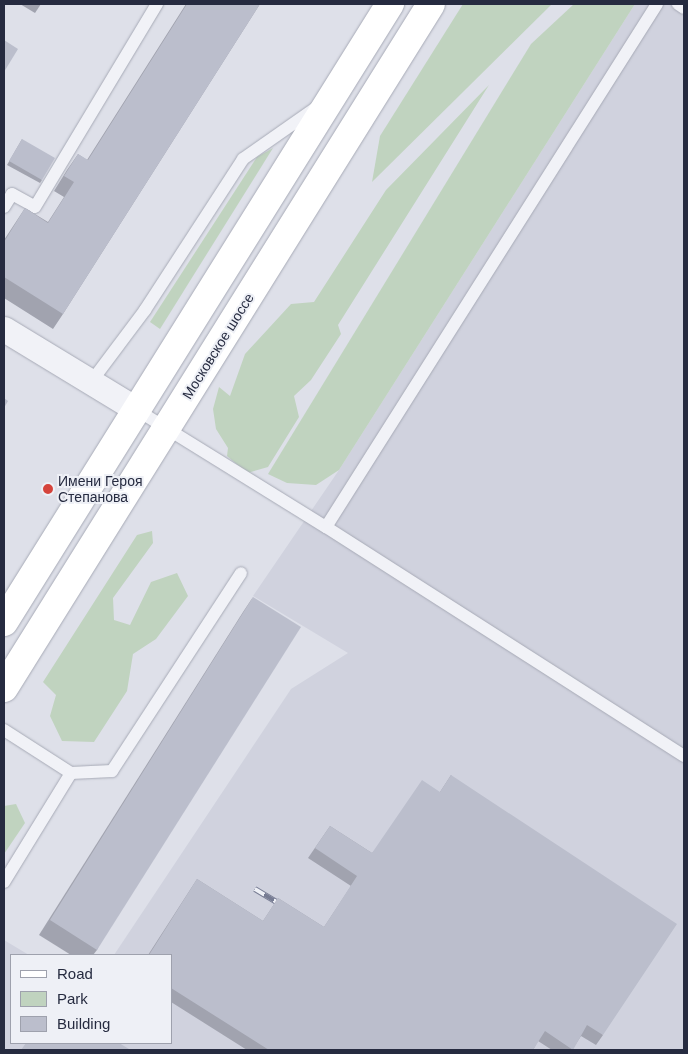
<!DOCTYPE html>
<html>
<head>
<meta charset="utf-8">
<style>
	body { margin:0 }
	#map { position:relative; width:688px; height:1054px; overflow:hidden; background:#dee0e9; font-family:Arial,sans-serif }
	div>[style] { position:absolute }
	.built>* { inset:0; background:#d0d2de }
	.green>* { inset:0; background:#c0d3bf }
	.roads { filter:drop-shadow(0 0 1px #a7aab6) drop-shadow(0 0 1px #a7aab6) }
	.lane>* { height:12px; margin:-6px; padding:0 6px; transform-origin:6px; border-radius:6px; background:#f1f2f7 }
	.street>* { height:25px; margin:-12.5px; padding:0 12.5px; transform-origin:12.5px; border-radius:12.5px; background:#f1f2f7 }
	.secondary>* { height:28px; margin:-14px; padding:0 14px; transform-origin:14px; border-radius:14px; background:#fff }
	.rail>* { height:5.5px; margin-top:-2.75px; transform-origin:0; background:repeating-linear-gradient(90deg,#eef0f6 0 11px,#777c93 0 22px); box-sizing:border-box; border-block:1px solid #777c93 }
	.wall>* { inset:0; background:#a1a3af }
	.building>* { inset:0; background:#bbbecc }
	.dots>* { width:14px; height:14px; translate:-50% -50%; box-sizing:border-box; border:2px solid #eef0f6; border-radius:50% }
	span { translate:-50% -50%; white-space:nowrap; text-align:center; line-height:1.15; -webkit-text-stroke:4px #eef0f6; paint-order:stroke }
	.street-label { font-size:14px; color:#262b40 }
	.poi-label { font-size:14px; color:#262b40 }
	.left { translate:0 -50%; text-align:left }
	.frame { position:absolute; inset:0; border:5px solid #262b40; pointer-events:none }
	.legend { position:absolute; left:10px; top:954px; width:162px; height:90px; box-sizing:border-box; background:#eef0f6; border:1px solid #9ea1ad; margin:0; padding:6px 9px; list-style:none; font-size:15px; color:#262b40 }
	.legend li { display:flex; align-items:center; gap:10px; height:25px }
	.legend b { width:25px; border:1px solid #9ea1ad }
</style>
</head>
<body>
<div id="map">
	<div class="built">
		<i style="clip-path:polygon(635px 4px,684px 4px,684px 1050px,4px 1050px,4px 940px,29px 955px,11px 955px,11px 1043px,171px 1043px,171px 955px,114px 955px,291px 689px,348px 653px,253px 596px,339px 470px)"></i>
	</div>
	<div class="green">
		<i style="clip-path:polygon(463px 4px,552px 4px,372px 182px,380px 136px)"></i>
		<i style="clip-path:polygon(574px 4px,635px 4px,339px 470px,316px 485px,287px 483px,268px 474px,531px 44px)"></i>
		<i style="clip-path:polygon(489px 85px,338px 325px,341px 334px,311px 380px,294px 396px,299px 417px,268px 467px,247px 473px,227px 456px,228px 448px,216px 429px,213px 409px,219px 387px,230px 396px,245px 354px,291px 304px,314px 302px,386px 190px)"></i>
		<i style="clip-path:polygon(273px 148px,160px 329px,150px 322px,257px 157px)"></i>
		<i style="clip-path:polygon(152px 531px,153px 543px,113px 598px,114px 620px,130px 625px,151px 582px,177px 573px,188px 596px,156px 639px,133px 654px,127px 691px,94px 742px,62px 741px,50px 716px,56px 695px,43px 682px,137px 535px)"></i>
		<i style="clip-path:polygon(16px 804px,25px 823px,4px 854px,4px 806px)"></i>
	</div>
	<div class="roads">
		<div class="lane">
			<i style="left:678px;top:4px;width:7px;rotate:34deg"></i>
			<i style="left:4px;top:207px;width:15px;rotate:-58deg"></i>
			<i style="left:12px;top:194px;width:26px;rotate:29deg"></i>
			<i style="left:35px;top:207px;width:237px;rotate:-59deg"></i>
			<i style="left:91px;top:382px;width:90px;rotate:-53.1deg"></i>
			<i style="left:145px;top:310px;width:180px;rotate:-57deg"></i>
			<i style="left:243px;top:159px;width:90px;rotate:-35.1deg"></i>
			<i style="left:137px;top:410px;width:222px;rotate:31.8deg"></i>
			<i style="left:326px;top:527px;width:619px;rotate:-57.67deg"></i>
			<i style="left:326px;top:527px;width:425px;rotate:32.6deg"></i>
			<i style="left:4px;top:730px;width:80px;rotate:32.7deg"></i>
			<i style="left:4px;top:882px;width:128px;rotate:-58.4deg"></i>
			<i style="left:71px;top:773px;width:41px;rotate:-2.8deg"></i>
			<i style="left:112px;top:771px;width:236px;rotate:-56.9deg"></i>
		</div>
		<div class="street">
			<i style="left:4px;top:329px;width:156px;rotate:31.3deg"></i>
		</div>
		<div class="secondary">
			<i style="left:4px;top:622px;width:729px;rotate:-58.01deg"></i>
			<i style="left:4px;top:688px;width:806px;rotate:-58.02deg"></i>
		</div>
	</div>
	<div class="rail">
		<i style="left:255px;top:889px;width:37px;rotate:31deg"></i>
	</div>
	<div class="wall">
		<i style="clip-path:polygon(20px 4px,41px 4px,35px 13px)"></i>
		<i style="clip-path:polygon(186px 4px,260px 4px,63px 314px,53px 329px,4px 298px,4px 240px,25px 208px,48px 222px,64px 197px,54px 191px,67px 170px,78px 154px,87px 160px)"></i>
		<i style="clip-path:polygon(22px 139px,42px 180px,40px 183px,7px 165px)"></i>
		<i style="clip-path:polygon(253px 597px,97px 950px,93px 955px,71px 955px,39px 935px,243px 612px)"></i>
		<i style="clip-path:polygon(451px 775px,603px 1035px,596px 1045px,581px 1036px,572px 1050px,552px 1050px,538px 1041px,533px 1050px,247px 1050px,171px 1002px,171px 955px,148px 955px,197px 879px,263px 921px,278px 898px,324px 927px,351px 886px,308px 858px,330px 826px,372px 853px,440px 792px)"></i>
	</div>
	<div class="building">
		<i style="clip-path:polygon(187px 4px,260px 4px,63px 314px,4px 277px,4px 242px,25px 208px,48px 223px,74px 182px,64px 176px,78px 154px,88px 160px)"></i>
		<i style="clip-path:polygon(4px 40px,18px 49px,4px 72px)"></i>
		<i style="clip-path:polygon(22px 139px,55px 158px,42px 180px,9px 161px)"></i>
		<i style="clip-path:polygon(4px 398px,8px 401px,4px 408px)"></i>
		<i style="clip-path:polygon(253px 597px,301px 627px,97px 950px,50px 920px)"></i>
		<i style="clip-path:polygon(451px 775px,677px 924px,603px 1035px,587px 1025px,573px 1050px,545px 1031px,533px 1050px,269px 1050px,171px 988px,171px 955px,149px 955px,197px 879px,263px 921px,278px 898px,324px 927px,357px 876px,315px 848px,330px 826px,372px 853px,422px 780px,440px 792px)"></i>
		<i style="clip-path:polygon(26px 1043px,119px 1043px,129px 1049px,128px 1050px,21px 1050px)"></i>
	</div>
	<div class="dots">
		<i style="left:48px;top:489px;background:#d5443c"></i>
	</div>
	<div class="street-label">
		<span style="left:218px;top:346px;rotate:-58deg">Московское шоссе</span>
	</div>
	<div class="poi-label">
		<span class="left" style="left:58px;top:489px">Имени Героя<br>Степанова</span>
	</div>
	<div class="frame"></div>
	<ul class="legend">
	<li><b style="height:6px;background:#fff"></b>Road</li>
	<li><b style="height:14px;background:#c0d3bf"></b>Park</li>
	<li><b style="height:14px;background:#bbbecc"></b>Building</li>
	</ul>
</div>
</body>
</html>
